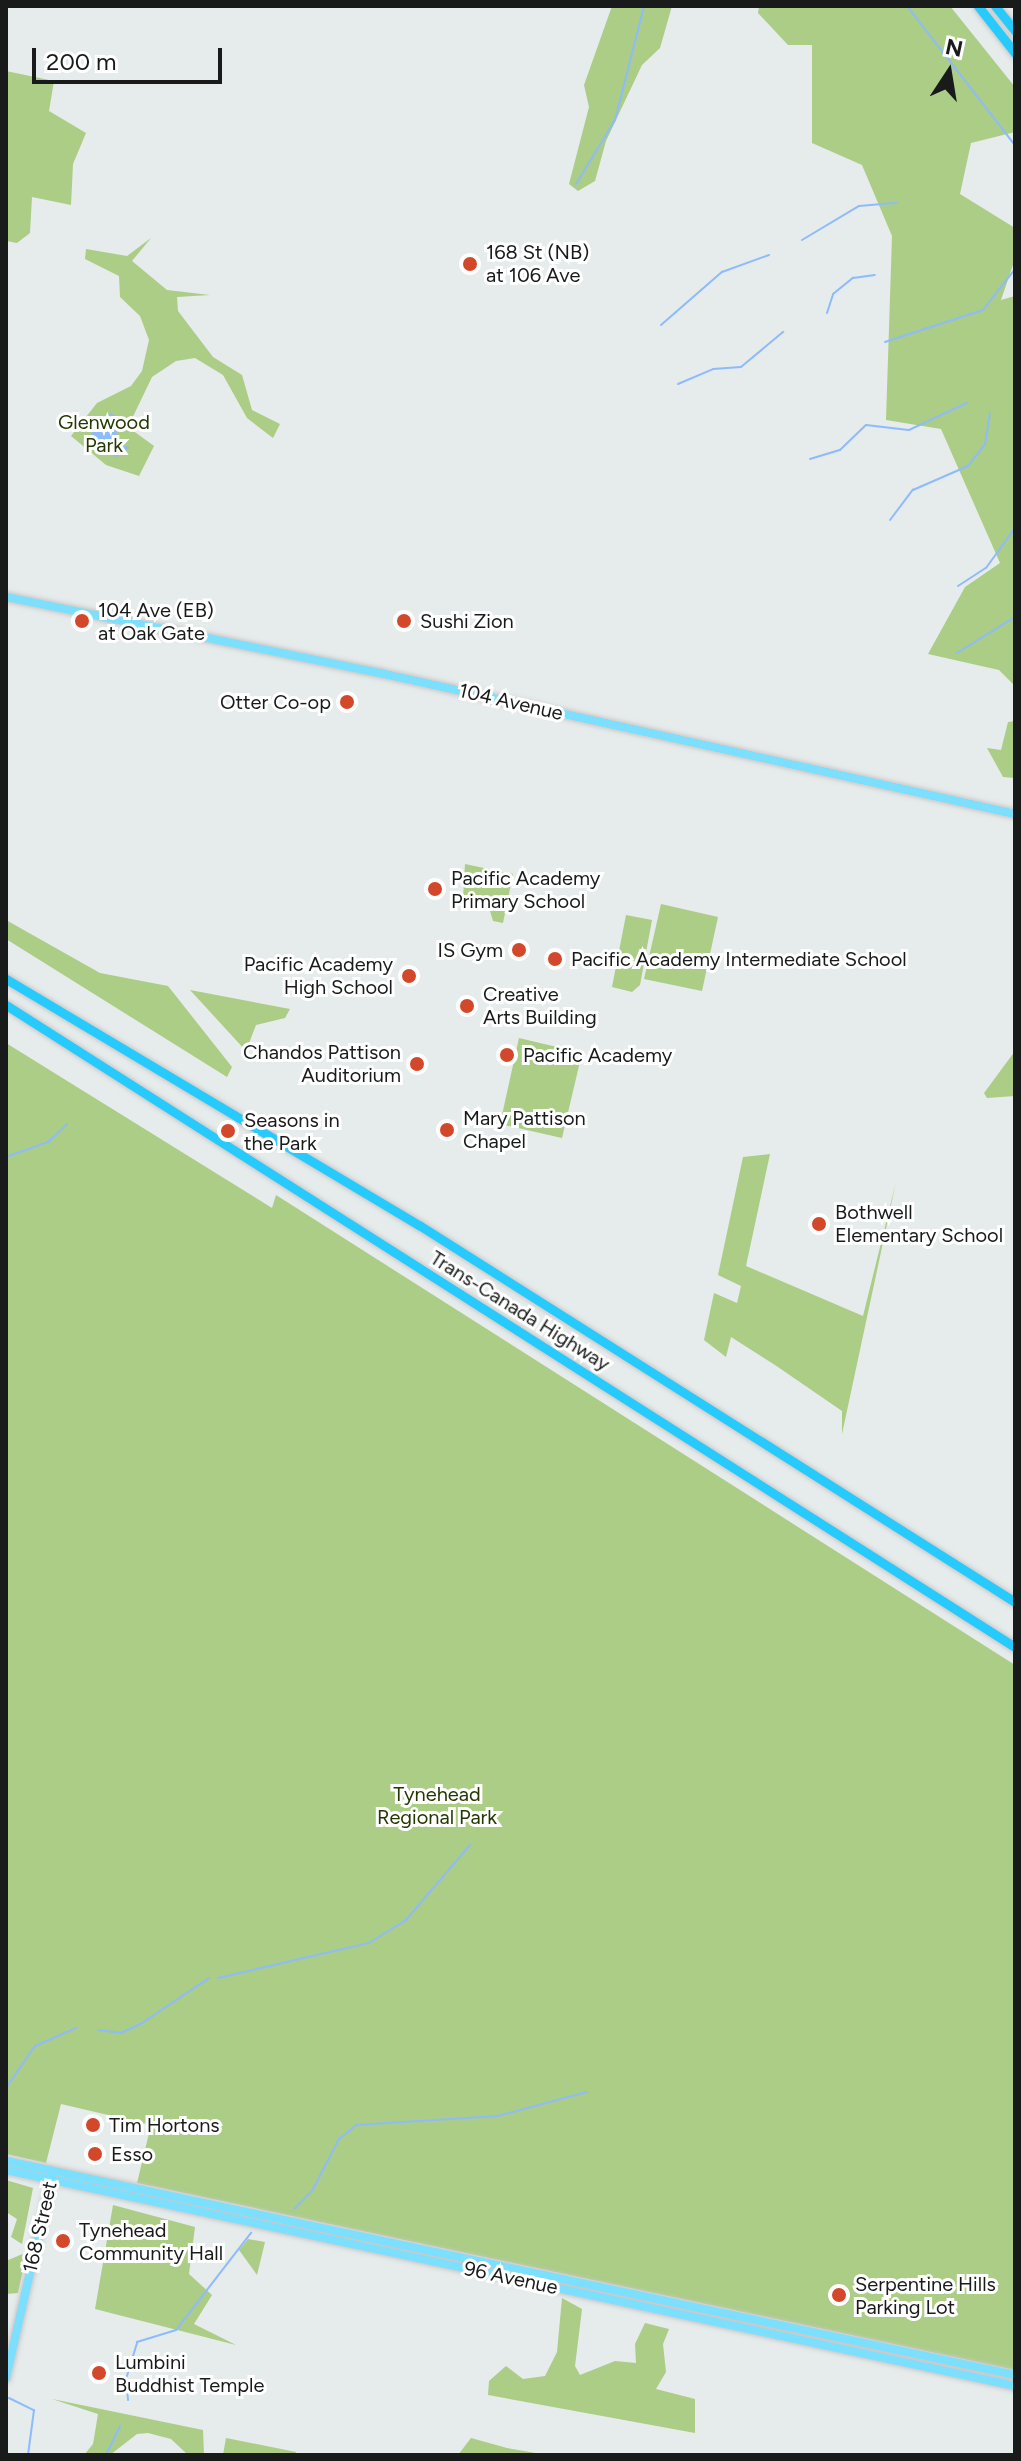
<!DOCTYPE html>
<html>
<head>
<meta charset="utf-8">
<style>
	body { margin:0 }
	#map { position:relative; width:1021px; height:2461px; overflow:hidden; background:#e6ebeb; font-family:Figtree,sans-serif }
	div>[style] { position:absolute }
	.green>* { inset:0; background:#abcd86 }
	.water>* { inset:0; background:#8dbbfd }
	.stream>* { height:2px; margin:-1px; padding:0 1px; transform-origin:1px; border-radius:1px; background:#8dbbfd }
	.roads { filter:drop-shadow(0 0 2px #c8c8c8) drop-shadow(0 0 2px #c8c8c8) }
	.major>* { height:8px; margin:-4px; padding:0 4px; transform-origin:4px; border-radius:4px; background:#7ddffe }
	.highway>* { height:9px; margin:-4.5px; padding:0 4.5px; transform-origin:4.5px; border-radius:4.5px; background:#26cafd }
	.dots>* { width:22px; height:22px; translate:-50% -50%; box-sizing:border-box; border:4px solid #fff; border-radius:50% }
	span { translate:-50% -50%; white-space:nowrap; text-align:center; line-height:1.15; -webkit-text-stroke:6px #fff; paint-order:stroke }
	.poi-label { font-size:20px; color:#191b1b }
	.left { translate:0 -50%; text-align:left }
	.right { translate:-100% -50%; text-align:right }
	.park-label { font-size:20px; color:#243902 }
	.street-label { font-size:20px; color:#191b1b }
	.frame { position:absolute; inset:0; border:8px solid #191b1b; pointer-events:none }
	.north { position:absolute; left:909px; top:32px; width:80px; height:80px; -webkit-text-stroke:6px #fff; paint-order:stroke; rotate:12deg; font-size:22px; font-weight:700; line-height:32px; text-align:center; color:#191b1b }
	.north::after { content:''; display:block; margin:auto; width:28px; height:36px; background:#191b1b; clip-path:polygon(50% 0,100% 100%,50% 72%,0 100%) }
	.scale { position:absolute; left:32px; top:48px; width:190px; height:36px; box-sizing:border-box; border:4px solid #191b1b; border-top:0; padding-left:10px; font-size:24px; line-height:28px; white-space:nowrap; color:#191b1b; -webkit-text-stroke:6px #fff; paint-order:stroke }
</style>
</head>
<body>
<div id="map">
	<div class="green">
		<i style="clip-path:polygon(612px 6px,672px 6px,660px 48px,642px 65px,606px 141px,595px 181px,578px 191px,569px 184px,589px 107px,584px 85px)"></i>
		<i style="clip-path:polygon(759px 6px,950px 6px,1015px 87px,1015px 132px,971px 143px,960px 194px,1015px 228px,1015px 259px,1001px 300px,1015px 296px,1014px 685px,999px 670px,928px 654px,965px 587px,1000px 563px,941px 429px,886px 420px,892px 236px,862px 165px,812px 143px,812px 45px,788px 45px,758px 13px)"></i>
		<i style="clip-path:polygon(6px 71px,54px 81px,49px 111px,86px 133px,73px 164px,71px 205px,32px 197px,30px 233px,17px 243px,6px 241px)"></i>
		<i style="clip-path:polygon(151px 238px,132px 261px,167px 290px,210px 295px,177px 297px,178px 311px,213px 357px,242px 375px,252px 410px,280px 424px,273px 438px,247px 418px,223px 375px,195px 358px,176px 361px,152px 377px,128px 427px,154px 446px,139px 476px,106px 465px,71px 436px,97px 403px,131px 386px,142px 371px,149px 340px,140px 316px,120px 297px,119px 276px,85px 259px,86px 249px,127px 256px)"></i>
		<i style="clip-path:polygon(1015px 721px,1015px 778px,1003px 777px,987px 748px,1001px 750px,1008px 722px)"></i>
		<i style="clip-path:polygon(465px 864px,513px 874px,503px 923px,493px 921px,488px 904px,463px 898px)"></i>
		<i style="clip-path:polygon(661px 904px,718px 917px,702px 991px,644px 979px)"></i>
		<i style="clip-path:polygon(626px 915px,652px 920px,640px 985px,632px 992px,612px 987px)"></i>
		<i style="clip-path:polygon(6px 920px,100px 973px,168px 986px,232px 1067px,227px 1077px,6px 939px)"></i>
		<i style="clip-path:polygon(190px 990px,290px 1009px,285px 1018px,256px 1025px,246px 1051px)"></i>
		<i style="clip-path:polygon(519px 1038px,582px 1053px,562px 1138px,500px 1124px)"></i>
		<i style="clip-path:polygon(6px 1043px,272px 1208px,276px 1195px,1015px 1665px,1015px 2370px,137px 2183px,151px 2125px,61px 2104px,46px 2163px,6px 2154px)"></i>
		<i style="clip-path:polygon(1015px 1051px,1015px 1096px,987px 1098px,984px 1093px)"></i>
		<i style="clip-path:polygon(770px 1154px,746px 1266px,863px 1316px,896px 1182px,842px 1434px,842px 1411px,775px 1365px,731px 1337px,726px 1357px,704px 1340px,714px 1293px,737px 1303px,741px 1286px,718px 1275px,743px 1157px)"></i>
		<i style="clip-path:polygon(6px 2180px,33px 2188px,22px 2244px,11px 2237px,17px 2219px,6px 2212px)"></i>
		<i style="clip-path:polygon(113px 2205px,195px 2227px,189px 2274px,212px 2295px,194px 2324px,236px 2345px,95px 2309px)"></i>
		<i style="clip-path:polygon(248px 2239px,265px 2242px,257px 2275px,239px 2250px)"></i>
		<i style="clip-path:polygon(27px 2252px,18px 2293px,6px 2294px,6px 2261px)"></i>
		<i style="clip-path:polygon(562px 2298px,582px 2309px,575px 2366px,580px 2375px,615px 2361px,636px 2363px,635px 2344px,645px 2323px,669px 2329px,663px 2344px,666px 2372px,656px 2389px,695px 2399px,695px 2433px,488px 2395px,489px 2381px,506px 2366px,523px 2379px,545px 2376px,557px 2352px)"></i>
		<i style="clip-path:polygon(52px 2399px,203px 2430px,204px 2455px,188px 2455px,171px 2439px,148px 2433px,137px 2434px,110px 2455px,84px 2455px,93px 2444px,98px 2414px)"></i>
		<i style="clip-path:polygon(226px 2438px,296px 2452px,295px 2455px,223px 2455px)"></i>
		<i style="clip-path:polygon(471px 2438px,507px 2448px,547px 2455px,458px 2455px)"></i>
	</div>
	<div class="water">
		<i style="clip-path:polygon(110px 413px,116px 416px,117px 445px,130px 447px,116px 457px,98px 449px,91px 434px)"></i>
	</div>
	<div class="stream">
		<i style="left:907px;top:6px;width:176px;rotate:52.2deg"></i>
		<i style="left:576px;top:184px;width:75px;rotate:-58.6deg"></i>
		<i style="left:615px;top:120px;width:118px;rotate:-75.7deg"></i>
		<i style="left:802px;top:240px;width:66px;rotate:-30.8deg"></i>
		<i style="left:859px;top:206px;width:38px;rotate:-5deg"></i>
		<i style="left:827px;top:313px;width:20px;rotate:-72deg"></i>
		<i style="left:833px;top:294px;width:26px;rotate:-39deg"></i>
		<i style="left:853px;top:278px;width:22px;rotate:-8deg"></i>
		<i style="left:661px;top:325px;width:81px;rotate:-41deg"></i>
		<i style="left:722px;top:272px;width:50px;rotate:-19.9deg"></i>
		<i style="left:885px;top:342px;width:103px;rotate:-18.1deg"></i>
		<i style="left:983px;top:310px;width:52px;rotate:-52deg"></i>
		<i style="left:678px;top:384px;width:38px;rotate:-23deg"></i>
		<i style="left:713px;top:369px;width:28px;rotate:-4deg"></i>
		<i style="left:741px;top:367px;width:55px;rotate:-39.8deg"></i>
		<i style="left:810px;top:459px;width:31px;rotate:-17deg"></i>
		<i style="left:840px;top:450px;width:36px;rotate:-44deg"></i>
		<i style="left:866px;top:425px;width:43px;rotate:6.6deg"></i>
		<i style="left:909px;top:430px;width:64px;rotate:-25deg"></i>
		<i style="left:890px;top:520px;width:38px;rotate:-53deg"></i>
		<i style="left:913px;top:490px;width:60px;rotate:-23.6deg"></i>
		<i style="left:968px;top:466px;width:28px;rotate:-52deg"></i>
		<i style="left:985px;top:444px;width:31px;rotate:-81deg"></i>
		<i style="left:958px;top:586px;width:33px;rotate:-33deg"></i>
		<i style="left:986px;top:568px;width:49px;rotate:-54.1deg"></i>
		<i style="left:957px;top:653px;width:68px;rotate:-31.8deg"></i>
		<i style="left:6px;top:1157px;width:45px;rotate:-19.7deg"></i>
		<i style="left:48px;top:1142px;width:26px;rotate:-43deg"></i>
		<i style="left:218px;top:1978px;width:155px;rotate:-13.1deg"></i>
		<i style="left:369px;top:1943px;width:44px;rotate:-31.9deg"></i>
		<i style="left:406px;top:1920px;width:99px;rotate:-49.5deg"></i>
		<i style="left:98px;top:2030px;width:23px;rotate:7deg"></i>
		<i style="left:121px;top:2033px;width:23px;rotate:-25deg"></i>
		<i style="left:142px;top:2023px;width:81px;rotate:-33.9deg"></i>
		<i style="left:6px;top:2088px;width:51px;rotate:-55.4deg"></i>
		<i style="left:35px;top:2046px;width:45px;rotate:-23.7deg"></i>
		<i style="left:294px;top:2209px;width:25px;rotate:-45deg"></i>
		<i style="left:312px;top:2191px;width:59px;rotate:-62.6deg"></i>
		<i style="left:339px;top:2139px;width:22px;rotate:-39deg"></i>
		<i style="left:356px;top:2125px;width:142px;rotate:-3.6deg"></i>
		<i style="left:498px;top:2116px;width:92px;rotate:-15.1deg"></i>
		<i style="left:9px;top:2398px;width:28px;rotate:26deg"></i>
		<i style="left:34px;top:2410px;width:45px;rotate:97.6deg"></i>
		<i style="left:128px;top:2400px;width:21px;rotate:-95deg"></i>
		<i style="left:126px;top:2379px;width:39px;rotate:-73deg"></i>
		<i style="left:137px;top:2342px;width:41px;rotate:-17.1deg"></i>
		<i style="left:176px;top:2330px;width:123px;rotate:-52.3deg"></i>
		<i style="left:106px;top:2455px;width:32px;rotate:-64deg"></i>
	</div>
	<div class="roads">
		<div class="major">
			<i style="left:6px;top:597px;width:382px;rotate:11.5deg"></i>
			<i style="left:380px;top:673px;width:650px;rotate:12.52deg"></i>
			<i style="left:6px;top:2161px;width:1031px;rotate:11.97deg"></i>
			<i style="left:6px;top:2170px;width:1032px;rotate:12.08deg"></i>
			<i style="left:6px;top:2378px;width:207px;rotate:-77.2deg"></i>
		</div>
		<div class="highway">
			<i style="left:978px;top:6px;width:60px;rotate:51.8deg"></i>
			<i style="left:995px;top:6px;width:32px;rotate:51deg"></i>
			<i style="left:6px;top:979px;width:481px;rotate:30.8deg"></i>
			<i style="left:419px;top:1225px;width:705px;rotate:32.32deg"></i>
			<i style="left:6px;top:1005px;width:1196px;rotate:32.47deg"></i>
		</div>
	</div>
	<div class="dots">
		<i style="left:470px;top:264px;background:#d3482b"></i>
		<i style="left:82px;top:621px;background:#d3482b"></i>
		<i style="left:404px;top:621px;background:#d3482b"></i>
		<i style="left:347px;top:702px;background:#d3482b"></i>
		<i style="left:435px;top:889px;background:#d3482b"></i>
		<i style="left:519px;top:950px;background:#d3482b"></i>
		<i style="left:555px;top:959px;background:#d3482b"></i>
		<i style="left:409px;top:976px;background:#d3482b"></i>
		<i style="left:467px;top:1006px;background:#d3482b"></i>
		<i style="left:507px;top:1055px;background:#d3482b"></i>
		<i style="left:417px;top:1064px;background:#d3482b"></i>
		<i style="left:447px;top:1130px;background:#d3482b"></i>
		<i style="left:228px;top:1131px;background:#d3482b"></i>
		<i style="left:819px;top:1224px;background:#d3482b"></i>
		<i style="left:93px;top:2125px;background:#d3482b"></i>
		<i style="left:95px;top:2154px;background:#d3482b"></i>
		<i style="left:63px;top:2241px;background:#d3482b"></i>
		<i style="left:839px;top:2295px;background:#d3482b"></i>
		<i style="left:99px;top:2373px;background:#d3482b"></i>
	</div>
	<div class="poi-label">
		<span class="left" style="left:486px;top:264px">168 St (NB)<br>at 106 Ave</span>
		<span class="left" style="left:98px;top:622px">104 Ave (EB)<br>at Oak Gate</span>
		<span class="left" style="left:420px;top:621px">Sushi Zion</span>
		<span class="right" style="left:331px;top:702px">Otter Co-op</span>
		<span class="left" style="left:451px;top:890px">Pacific Academy<br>Primary School</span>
		<span class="right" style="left:503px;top:950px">IS Gym</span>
		<span class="left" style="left:571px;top:959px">Pacific Academy Intermediate School</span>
		<span class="right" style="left:393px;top:976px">Pacific Academy<br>High School</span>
		<span class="left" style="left:483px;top:1006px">Creative<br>Arts Building</span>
		<span class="right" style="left:401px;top:1064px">Chandos Pattison<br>Auditorium</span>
		<span class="left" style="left:523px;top:1055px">Pacific Academy</span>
		<span class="left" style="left:463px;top:1130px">Mary Pattison<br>Chapel</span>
		<span class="left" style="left:244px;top:1132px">Seasons in<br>the Park</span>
		<span class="left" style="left:835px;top:1224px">Bothwell<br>Elementary School</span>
		<span class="left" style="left:109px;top:2125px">Tim Hortons</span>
		<span class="left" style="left:111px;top:2154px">Esso</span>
		<span class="left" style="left:79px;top:2242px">Tynehead<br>Community Hall</span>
		<span class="left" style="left:855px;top:2296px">Serpentine Hills<br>Parking Lot</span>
		<span class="left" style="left:115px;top:2374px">Lumbini<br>Buddhist Temple</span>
	</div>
	<div class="park-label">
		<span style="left:104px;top:434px">Glenwood<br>Park</span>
		<span style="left:437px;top:1806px">Tynehead<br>Regional Park</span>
	</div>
	<div class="street-label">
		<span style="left:511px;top:702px;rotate:13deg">104 Avenue</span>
		<span style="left:520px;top:1311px;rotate:32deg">Trans-Canada Highway</span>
		<span style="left:40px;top:2227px;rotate:-77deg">168 Street</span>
		<span style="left:511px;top:2278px;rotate:12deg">96 Avenue</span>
	</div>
	<div class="frame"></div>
	<div class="north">N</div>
	<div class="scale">200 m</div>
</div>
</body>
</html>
